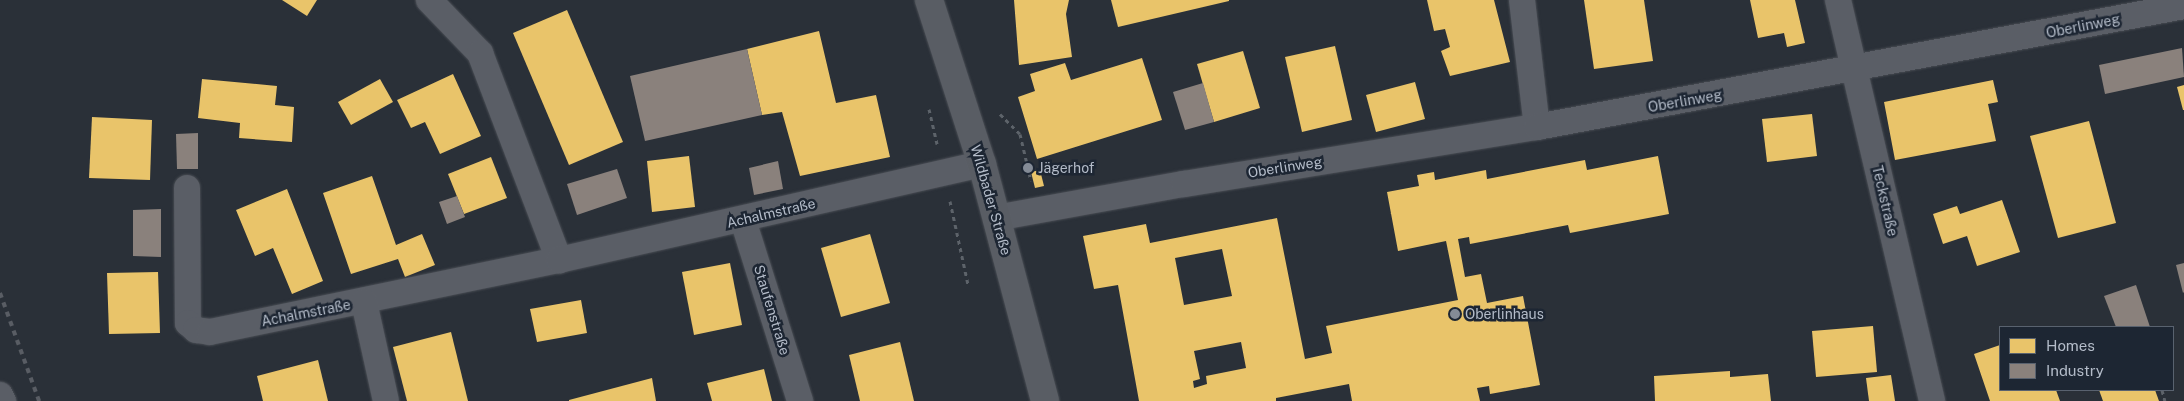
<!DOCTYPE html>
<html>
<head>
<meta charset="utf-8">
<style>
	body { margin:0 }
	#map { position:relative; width:2184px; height:401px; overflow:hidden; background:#2a3038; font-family:"Public Sans",sans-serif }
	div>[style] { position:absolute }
	.homes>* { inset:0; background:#e9c46a }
	.industry>* { inset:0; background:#8a817c }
	.path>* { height:3px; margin-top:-1.5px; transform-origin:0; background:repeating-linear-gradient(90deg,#5d636a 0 4px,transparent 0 8px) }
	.roads { filter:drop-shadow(0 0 1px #484c53) drop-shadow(0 0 1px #484c53) }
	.minor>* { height:26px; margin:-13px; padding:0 13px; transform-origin:13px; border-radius:13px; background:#5a5e66 }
	.secondary>* { height:28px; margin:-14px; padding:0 14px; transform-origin:14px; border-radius:14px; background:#595d64 }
	.rail>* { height:4px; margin-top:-2px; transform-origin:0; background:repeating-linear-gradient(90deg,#595d64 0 5px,transparent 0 10px) }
	.dots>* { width:14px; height:14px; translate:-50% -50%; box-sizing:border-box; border:2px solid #1d2633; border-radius:50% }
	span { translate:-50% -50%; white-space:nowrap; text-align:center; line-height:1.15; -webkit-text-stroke:5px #1d2633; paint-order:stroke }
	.street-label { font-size:14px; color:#b4bcc9 }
	.poi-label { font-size:14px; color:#b4bcc9 }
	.left { translate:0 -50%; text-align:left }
	.legend { position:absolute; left:1999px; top:326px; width:175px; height:65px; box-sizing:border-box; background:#1d2633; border:1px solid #59626f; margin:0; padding:6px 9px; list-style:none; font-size:15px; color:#b4bcc9 }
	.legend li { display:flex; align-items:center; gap:10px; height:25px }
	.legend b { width:25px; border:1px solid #59626f }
</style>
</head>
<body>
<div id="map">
	<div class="homes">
		<i style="clip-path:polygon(282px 0,317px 0,307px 16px)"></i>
		<i style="clip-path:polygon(1014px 0,1069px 0,1066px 14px,1072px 57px,1019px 65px)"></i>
		<i style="clip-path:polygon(1111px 0,1229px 0,1229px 1px,1118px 27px)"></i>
		<i style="clip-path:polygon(1427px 0,1494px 0,1510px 62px,1450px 76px,1441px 51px,1450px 47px,1445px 29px,1434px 31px)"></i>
		<i style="clip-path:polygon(1584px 0,1644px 0,1653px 61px,1594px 69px)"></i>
		<i style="clip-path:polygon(1750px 0,1795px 0,1805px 43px,1787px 47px,1784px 33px,1758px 38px)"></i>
		<i style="clip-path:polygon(567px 10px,623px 142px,569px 165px,513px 33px)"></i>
		<i style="clip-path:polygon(819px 31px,836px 103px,876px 95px,890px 157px,800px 176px,782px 112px,762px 115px,747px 49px)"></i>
		<i style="clip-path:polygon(1335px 46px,1352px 120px,1302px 132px,1285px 57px)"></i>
		<i style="clip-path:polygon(1243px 51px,1260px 108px,1214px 122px,1197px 64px)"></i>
		<i style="clip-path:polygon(1142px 58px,1162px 120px,1037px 159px,1018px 97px,1035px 91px,1030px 74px,1065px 63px,1071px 80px)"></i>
		<i style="clip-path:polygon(453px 74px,481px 136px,440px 154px,425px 122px,411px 128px,397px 100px)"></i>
		<i style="clip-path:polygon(202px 79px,277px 86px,275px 105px,294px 107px,292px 142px,239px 138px,240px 123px,198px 118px)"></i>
		<i style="clip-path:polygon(380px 79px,393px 102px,351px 125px,338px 102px)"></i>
		<i style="clip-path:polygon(1993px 80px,1998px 102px,1988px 104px,1996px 141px,1895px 160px,1884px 102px)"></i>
		<i style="clip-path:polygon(1415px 82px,1425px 119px,1376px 132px,1366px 95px)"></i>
		<i style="clip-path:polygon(2184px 85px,2184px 110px,2183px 110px,2177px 87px)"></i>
		<i style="clip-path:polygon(1812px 114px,1817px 156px,1767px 162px,1762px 119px)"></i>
		<i style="clip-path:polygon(92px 117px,152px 120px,150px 180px,89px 178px)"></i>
		<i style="clip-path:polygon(2089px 121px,2116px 223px,2058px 238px,2030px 136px)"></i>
		<i style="clip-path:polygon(689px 156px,695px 207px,652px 212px,647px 161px)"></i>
		<i style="clip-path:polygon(evenodd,1658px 156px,1669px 214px,1570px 233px,1568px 225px,1470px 244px,1469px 237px,1458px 239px,1465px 277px,1481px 274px,1487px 303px,1523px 296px,1540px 385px,1490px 394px,1489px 386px,1477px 388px,1480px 401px,1352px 401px,1349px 384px,1276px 398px,1276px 401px,1139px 401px,1118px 285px,1094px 289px,1083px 236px,1146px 224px,1150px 243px,1277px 218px,1305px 359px,1332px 353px,1326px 326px,1458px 300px,1446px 241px,1398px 251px,1387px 192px,1419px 186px,1417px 175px,1434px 172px,1435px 180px,1486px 170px,1487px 179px,1585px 160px,1587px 170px,1658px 156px,1222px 249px,1232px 296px,1184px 305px,1175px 258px,1222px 249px,1658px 156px,1241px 342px,1246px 368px,1206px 376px,1207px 384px,1194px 388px,1193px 381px,1200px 379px,1194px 351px,1241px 342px)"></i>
		<i style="clip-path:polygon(491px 157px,507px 198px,464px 214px,448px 174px)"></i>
		<i style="clip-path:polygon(1040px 170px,1044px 186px,1035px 188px,1031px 172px)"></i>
		<i style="clip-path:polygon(372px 176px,396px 245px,422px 234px,435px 265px,405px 277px,398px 259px,351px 274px,323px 193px)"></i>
		<i style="clip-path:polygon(287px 189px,323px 281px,292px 294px,273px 248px,255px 256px,236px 210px)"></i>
		<i style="clip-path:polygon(2002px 200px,2020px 252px,1977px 266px,1967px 236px,1943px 244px,1933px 214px,1957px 206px,1960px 214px)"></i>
		<i style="clip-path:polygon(870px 234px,890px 303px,841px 317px,821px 248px)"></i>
		<i style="clip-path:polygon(730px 263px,742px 325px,694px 335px,682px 272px)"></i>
		<i style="clip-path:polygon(158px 272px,160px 333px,109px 334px,107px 273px)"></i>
		<i style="clip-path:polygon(581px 300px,587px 333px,537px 342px,530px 309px)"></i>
		<i style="clip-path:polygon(1873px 326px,1877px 372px,1816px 377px,1812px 331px)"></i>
		<i style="clip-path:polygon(451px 332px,468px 401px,407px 401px,393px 347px)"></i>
		<i style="clip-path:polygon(900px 342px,914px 401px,860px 401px,849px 355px)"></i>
		<i style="clip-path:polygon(2000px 345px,2000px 390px,2056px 390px,2060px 401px,1990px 401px,1974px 354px)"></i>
		<i style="clip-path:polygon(318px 360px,328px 401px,263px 401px,257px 376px)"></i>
		<i style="clip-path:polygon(764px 369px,772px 401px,712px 401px,707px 383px)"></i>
		<i style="clip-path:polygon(1730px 371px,1730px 377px,1768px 374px,1771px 401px,1655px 401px,1654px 376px)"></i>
		<i style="clip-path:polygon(1891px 375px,1895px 401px,1869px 401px,1866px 378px)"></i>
		<i style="clip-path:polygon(652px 378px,656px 401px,569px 401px,569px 400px)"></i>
		<i style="clip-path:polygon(2099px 390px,2155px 390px,2159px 401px,2103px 401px)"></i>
	</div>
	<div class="industry">
		<i style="clip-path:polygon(2182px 48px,2184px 77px,2105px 94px,2099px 65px)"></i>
		<i style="clip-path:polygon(747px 49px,762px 115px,645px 141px,630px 76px)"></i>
		<i style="clip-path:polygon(1203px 83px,1214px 122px,1185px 130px,1173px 92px)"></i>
		<i style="clip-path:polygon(198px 133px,198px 169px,177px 169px,176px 134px)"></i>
		<i style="clip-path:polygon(778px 161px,783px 189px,754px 195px,749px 168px)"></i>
		<i style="clip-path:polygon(617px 169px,627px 198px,577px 215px,567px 184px)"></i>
		<i style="clip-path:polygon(457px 196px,465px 217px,447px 224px,439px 202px)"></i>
		<i style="clip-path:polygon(161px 209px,161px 257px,133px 256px,133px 210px)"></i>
		<i style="clip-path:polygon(2184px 263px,2184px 292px,2183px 293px,2176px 265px)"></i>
		<i style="clip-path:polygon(2136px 285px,2150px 327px,2116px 327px,2104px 296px)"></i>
	</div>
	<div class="path">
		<i style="left:929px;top:109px;width:36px;rotate:77deg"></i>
		<i style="left:1000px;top:114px;width:28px;rotate:45deg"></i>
		<i style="left:1020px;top:134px;width:48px;rotate:76.8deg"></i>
		<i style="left:950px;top:201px;width:85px;rotate:77.8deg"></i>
		<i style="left:2162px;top:390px;width:11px;rotate:75deg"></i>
	</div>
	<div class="roads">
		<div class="minor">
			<i style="left:429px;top:0;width:74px;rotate:46.1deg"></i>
			<i style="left:480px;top:53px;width:222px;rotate:69.1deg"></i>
			<i style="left:1522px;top:0;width:128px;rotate:83.3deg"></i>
			<i style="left:1838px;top:0;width:412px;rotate:76.8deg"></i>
			<i style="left:187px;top:188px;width:135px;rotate:89.6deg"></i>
			<i style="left:188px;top:323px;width:11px;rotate:41deg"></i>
			<i style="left:196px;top:330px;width:14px;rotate:8deg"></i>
			<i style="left:210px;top:332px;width:356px;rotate:-11.7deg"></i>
			<i style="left:559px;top:260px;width:434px;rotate:-12.8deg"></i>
			<i style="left:996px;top:218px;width:191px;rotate:-10.3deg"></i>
			<i style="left:1184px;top:184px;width:358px;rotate:-9.2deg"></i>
			<i style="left:1537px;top:127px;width:658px;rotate:-10.59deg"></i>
			<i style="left:743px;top:220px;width:190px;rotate:72.5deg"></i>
			<i style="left:364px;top:302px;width:101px;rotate:77.5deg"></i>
			<i style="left:0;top:395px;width:7px;rotate:63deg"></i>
		</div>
		<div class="secondary">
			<i style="left:929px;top:0;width:172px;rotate:72.1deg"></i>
			<i style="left:982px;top:164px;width:245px;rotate:75.1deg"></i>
		</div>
	</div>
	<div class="rail">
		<i style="left:0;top:293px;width:115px;rotate:70.1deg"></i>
	</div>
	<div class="dots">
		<i style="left:1028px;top:168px;background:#848b96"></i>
		<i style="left:1455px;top:314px;background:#848b96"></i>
	</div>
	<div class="street-label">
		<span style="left:2083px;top:26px;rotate:-11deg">Oberlinweg</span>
		<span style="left:1685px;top:101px;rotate:-10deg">Oberlinweg</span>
		<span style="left:1285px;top:167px;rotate:-9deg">Oberlinweg</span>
		<span style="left:991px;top:200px;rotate:74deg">Wildbader Straße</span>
		<span style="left:1885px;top:201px;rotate:77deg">Teckstraße</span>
		<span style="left:771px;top:213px;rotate:-13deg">Achalmstraße</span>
		<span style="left:772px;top:310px;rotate:73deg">Staufenstraße</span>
		<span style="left:306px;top:313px;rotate:-11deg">Achalmstraße</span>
	</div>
	<div class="poi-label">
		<span class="left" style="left:1038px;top:168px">Jägerhof</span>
		<span class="left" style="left:1465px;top:314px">Oberlinhaus</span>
	</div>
	<ul class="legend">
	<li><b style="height:14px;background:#e9c46a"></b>Homes</li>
	<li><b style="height:14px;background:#8a817c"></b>Industry</li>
	</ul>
</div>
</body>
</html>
